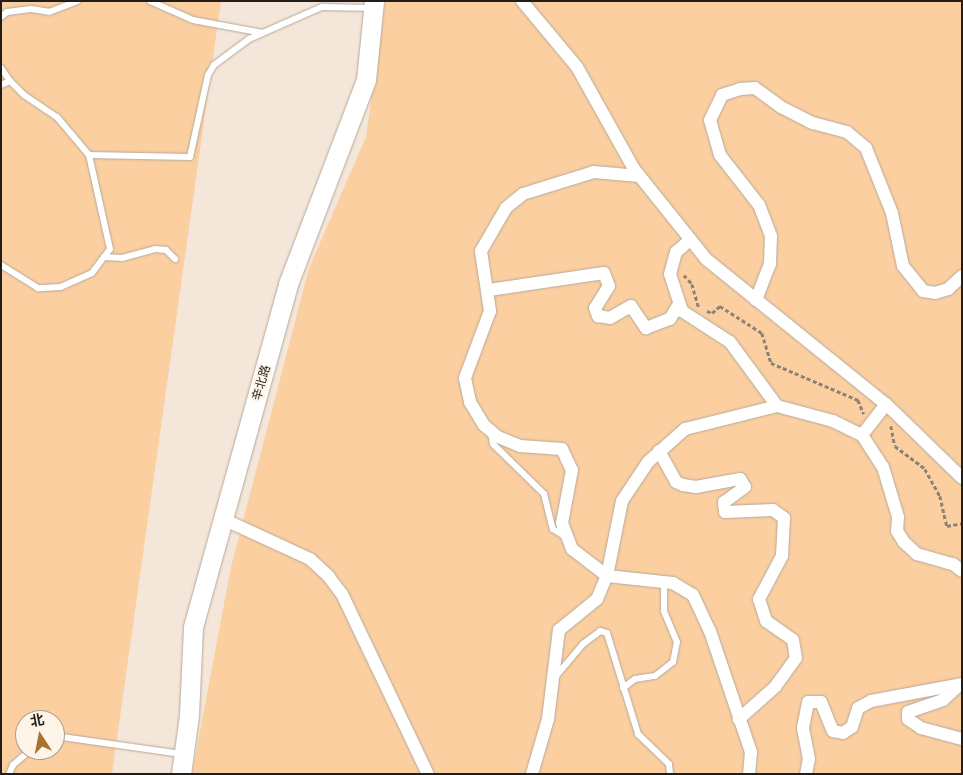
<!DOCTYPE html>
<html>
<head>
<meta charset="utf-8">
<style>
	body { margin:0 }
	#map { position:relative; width:963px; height:775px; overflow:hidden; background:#f4e6d8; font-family:Signika,"Noto Sans SC",sans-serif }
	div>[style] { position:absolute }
	.green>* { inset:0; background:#fbcfa0 }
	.path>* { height:2.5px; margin-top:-1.25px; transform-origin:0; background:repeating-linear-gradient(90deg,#8b8278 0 4px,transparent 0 6.5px) }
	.roads { filter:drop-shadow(0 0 1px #b6a99c) drop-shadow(0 0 1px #b6a99c) }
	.service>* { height:6px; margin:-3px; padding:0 3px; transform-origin:3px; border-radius:3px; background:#fff }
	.minor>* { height:12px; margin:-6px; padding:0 6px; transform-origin:6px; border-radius:6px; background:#fff }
	.secondary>* { height:19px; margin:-9.5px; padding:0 9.5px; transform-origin:9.5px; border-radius:9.5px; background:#fff }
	span { translate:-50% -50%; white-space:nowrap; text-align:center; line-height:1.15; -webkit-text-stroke:4px #fff4e8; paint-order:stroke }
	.street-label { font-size:12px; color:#221d18 }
	.frame { position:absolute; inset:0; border:2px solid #221d18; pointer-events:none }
	.north { position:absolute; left:15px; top:710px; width:50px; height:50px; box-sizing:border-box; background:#fff4e8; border:1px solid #a79e95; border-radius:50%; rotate:349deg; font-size:14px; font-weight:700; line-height:20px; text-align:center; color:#221d18 }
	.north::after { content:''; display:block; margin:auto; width:18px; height:22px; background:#a9722e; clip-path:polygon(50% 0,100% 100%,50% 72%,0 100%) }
</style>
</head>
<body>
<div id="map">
	<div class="green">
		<i style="clip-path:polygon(evenodd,1px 1px,221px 1px,112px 774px,1px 774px,1px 1px,25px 720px,55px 720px,55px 750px,25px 750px,25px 720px)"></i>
		<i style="clip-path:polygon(385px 1px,962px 1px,962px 774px,192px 774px,231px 567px,309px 268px,366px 137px)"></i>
	</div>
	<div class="path">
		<i style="left:684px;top:275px;width:12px;rotate:48deg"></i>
		<i style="left:692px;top:284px;width:25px;rotate:74deg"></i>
		<i style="left:707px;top:311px;width:5px;rotate:22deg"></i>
		<i style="left:712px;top:313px;width:11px;rotate:-41deg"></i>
		<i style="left:720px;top:306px;width:50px;rotate:32.7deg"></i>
		<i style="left:762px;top:333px;width:31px;rotate:73deg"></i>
		<i style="left:771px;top:363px;width:95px;rotate:23deg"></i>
		<i style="left:858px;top:400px;width:15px;rotate:67deg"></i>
		<i style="left:891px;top:426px;width:20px;rotate:79deg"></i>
		<i style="left:895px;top:446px;width:38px;rotate:37deg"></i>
		<i style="left:925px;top:469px;width:31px;rotate:61deg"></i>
		<i style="left:940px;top:496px;width:31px;rotate:77deg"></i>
		<i style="left:947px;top:526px;width:15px;rotate:-11deg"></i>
	</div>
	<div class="roads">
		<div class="service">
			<i style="left:150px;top:1px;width:47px;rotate:23.8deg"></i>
			<i style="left:193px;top:20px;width:71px;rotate:10.5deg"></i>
			<i style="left:1px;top:17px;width:8px;rotate:-40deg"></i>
			<i style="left:7px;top:12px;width:24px;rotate:-7deg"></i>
			<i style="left:31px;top:9px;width:18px;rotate:9deg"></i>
			<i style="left:49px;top:12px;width:30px;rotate:-21deg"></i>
			<i style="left:1px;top:68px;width:16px;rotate:55deg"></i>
			<i style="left:1px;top:85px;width:10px;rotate:-24deg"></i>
			<i style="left:10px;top:81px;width:20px;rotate:45deg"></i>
			<i style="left:24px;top:95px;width:40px;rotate:34deg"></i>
			<i style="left:57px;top:117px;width:50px;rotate:49.9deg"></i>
			<i style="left:89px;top:155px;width:96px;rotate:77.4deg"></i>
			<i style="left:110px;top:249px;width:30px;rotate:127deg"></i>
			<i style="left:92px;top:273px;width:35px;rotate:156deg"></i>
			<i style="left:60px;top:287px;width:22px;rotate:177deg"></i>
			<i style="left:38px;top:288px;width:44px;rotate:-148.1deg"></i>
			<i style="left:89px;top:155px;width:101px;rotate:1.1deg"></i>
			<i style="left:190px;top:157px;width:84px;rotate:-77.6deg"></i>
			<i style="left:208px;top:75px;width:12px;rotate:-59deg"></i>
			<i style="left:214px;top:65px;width:44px;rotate:-36.6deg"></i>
			<i style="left:249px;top:39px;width:80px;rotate:-23.7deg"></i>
			<i style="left:322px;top:7px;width:50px;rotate:1.1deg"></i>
			<i style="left:104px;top:257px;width:18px;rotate:3deg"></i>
			<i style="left:122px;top:258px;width:35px;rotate:-15deg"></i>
			<i style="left:156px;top:249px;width:10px;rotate:6deg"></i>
			<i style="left:166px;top:250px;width:13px;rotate:45deg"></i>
			<i style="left:491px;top:433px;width:11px;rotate:80deg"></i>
			<i style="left:493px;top:444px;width:71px;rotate:44.4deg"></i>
			<i style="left:544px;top:494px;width:36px;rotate:76deg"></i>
			<i style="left:553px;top:529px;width:13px;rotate:32deg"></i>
			<i style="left:556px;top:676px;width:42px;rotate:-49.8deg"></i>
			<i style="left:583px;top:644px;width:21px;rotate:-37deg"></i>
			<i style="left:600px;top:631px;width:7px;rotate:16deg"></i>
			<i style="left:607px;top:633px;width:106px;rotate:72.9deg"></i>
			<i style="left:638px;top:734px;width:43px;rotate:44.1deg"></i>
			<i style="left:669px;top:764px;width:10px;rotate:84deg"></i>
			<i style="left:623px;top:688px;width:15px;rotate:-37deg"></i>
			<i style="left:635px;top:679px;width:20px;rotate:-9deg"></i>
			<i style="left:655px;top:676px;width:23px;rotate:-38deg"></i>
			<i style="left:673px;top:662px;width:20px;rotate:-79deg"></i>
			<i style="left:677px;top:642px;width:34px;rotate:-113deg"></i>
			<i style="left:664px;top:611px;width:29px;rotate:-90deg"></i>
			<i style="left:55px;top:736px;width:128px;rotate:8.1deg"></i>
			<i style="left:9px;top:774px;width:10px;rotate:-66deg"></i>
			<i style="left:13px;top:765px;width:23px;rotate:-41deg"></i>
		</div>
		<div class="minor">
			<i style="left:522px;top:1px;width:86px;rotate:50.2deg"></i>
			<i style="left:577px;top:67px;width:117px;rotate:60.8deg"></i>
			<i style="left:634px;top:169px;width:115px;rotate:51.3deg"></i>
			<i style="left:706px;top:259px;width:231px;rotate:38.9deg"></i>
			<i style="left:886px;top:404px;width:106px;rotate:44.2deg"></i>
			<i style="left:639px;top:176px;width:45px;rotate:-174.9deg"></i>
			<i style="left:594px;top:172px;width:74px;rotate:162.8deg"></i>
			<i style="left:523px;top:194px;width:22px;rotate:141deg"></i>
			<i style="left:506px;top:208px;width:50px;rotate:120.2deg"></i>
			<i style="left:481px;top:251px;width:61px;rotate:81.5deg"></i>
			<i style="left:490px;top:311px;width:72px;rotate:110.5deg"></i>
			<i style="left:465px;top:378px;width:25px;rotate:78deg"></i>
			<i style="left:470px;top:402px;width:27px;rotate:59deg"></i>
			<i style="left:484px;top:425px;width:18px;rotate:41deg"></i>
			<i style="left:498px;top:437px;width:24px;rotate:22deg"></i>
			<i style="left:520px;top:446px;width:42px;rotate:4.1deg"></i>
			<i style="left:562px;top:449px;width:23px;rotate:65deg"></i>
			<i style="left:572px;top:470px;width:54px;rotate:100.7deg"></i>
			<i style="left:562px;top:523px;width:28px;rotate:69deg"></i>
			<i style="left:572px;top:549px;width:44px;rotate:37.6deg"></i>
			<i style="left:607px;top:576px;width:66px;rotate:6.1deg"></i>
			<i style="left:673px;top:583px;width:23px;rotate:31deg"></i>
			<i style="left:693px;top:595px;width:40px;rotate:65deg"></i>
			<i style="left:710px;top:631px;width:128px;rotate:71.3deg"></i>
			<i style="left:751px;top:752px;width:22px;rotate:95deg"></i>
			<i style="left:690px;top:240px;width:18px;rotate:139deg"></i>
			<i style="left:676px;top:252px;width:23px;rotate:105deg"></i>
			<i style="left:670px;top:274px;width:39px;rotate:72deg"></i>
			<i style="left:682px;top:311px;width:57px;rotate:32.9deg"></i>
			<i style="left:730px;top:342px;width:79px;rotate:53.7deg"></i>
			<i style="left:489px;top:290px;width:116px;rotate:-8.4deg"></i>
			<i style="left:604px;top:273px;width:14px;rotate:69deg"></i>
			<i style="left:609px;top:286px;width:26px;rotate:122deg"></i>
			<i style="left:595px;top:308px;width:9px;rotate:69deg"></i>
			<i style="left:598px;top:316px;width:12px;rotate:9deg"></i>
			<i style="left:610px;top:318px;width:24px;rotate:-30deg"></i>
			<i style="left:631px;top:306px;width:27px;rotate:56deg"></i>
			<i style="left:646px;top:328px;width:26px;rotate:-21deg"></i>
			<i style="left:670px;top:319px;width:17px;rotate:-59deg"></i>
			<i style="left:756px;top:300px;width:39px;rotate:-69deg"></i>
			<i style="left:770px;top:264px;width:28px;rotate:-88deg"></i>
			<i style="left:771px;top:236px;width:33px;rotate:-111deg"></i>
			<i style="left:759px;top:205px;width:63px;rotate:-128deg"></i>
			<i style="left:720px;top:155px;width:36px;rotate:-106deg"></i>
			<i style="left:710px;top:120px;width:28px;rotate:-64deg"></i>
			<i style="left:722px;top:95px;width:19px;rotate:-18deg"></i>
			<i style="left:740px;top:89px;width:15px;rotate:-4deg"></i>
			<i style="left:755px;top:88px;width:32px;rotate:36deg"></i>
			<i style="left:781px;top:107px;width:36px;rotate:27deg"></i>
			<i style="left:813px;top:123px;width:35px;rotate:15deg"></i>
			<i style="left:847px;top:132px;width:25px;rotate:40deg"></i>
			<i style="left:866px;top:148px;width:70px;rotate:68.2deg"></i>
			<i style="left:892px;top:213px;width:54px;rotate:78.3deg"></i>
			<i style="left:903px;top:266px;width:32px;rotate:51deg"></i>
			<i style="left:923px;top:291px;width:12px;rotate:9deg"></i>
			<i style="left:935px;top:293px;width:14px;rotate:-17deg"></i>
			<i style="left:948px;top:289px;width:19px;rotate:-43deg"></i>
			<i style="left:862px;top:435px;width:39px;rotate:-52deg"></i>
			<i style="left:659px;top:451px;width:35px;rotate:61deg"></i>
			<i style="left:676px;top:482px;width:8px;rotate:23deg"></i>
			<i style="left:683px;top:485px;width:13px;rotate:9deg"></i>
			<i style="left:696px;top:487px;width:45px;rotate:-10.3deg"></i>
			<i style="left:740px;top:479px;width:9px;rotate:58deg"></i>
			<i style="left:745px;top:487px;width:26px;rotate:144deg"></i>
			<i style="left:724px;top:502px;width:10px;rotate:84deg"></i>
			<i style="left:725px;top:512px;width:48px;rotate:-2.4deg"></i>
			<i style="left:773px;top:510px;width:14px;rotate:36deg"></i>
			<i style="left:784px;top:518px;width:38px;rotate:93deg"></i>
			<i style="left:782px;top:556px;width:49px;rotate:118.1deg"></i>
			<i style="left:759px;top:599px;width:23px;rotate:72deg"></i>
			<i style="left:766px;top:621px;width:33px;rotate:35deg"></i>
			<i style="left:793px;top:640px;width:18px;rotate:81deg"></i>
			<i style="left:796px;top:658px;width:34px;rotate:126deg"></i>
			<i style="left:776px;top:686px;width:50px;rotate:138.3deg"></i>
			<i style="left:223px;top:519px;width:96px;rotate:24.7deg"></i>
			<i style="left:310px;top:559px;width:26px;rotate:43deg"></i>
			<i style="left:329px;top:577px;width:21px;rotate:53deg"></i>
			<i style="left:342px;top:594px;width:199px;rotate:64.5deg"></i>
			<i style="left:959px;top:685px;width:22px;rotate:137deg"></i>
			<i style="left:943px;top:700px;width:37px;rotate:161deg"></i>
			<i style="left:908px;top:712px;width:7px;rotate:90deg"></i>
			<i style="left:908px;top:719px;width:16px;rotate:35deg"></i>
			<i style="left:921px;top:728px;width:42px;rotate:15deg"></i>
			<i style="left:532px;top:774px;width:57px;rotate:-73.8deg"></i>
			<i style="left:548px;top:719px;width:90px;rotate:-83deg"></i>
			<i style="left:559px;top:630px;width:49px;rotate:-39.2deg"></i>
			<i style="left:597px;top:599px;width:25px;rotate:-67deg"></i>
			<i style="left:607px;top:576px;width:76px;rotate:-78.7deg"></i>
			<i style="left:622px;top:501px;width:47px;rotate:-56.3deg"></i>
			<i style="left:648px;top:462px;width:50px;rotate:-41.7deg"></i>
			<i style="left:685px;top:429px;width:95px;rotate:-14deg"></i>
			<i style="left:777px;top:406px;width:58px;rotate:15deg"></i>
			<i style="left:833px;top:421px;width:32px;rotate:26deg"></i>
			<i style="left:862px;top:435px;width:38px;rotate:57deg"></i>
			<i style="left:883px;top:467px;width:52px;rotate:73.3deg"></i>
			<i style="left:898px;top:517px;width:14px;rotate:94deg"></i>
			<i style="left:897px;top:531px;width:13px;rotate:58deg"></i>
			<i style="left:904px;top:542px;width:18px;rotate:43deg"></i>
			<i style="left:917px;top:554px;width:37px;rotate:16deg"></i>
			<i style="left:953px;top:564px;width:11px;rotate:38deg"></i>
			<i style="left:806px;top:774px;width:15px;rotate:-79deg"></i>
			<i style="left:809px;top:759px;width:32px;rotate:-101deg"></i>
			<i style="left:803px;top:728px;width:26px;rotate:-79deg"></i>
			<i style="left:808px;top:702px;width:13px"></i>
			<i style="left:821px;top:702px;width:31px;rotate:68deg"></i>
			<i style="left:833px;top:731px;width:10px;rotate:11deg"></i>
			<i style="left:843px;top:733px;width:11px;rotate:-34deg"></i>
			<i style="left:852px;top:727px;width:20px;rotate:-72deg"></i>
			<i style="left:858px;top:708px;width:15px;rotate:-28deg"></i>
			<i style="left:871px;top:701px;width:93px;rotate:-10.6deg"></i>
		</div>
		<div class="secondary">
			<i style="left:181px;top:774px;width:60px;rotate:-82.3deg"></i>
			<i style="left:189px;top:715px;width:88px;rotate:-87.4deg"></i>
			<i style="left:193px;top:627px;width:356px;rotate:-74.5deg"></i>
			<i style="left:288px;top:284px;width:218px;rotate:-69.1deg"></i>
			<i style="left:366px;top:80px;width:79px;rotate:-84.2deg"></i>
		</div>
	</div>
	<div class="street-label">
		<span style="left:262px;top:383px;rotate:-74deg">辛北路</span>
	</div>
	<div class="frame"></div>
	<div class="north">北</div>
</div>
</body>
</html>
